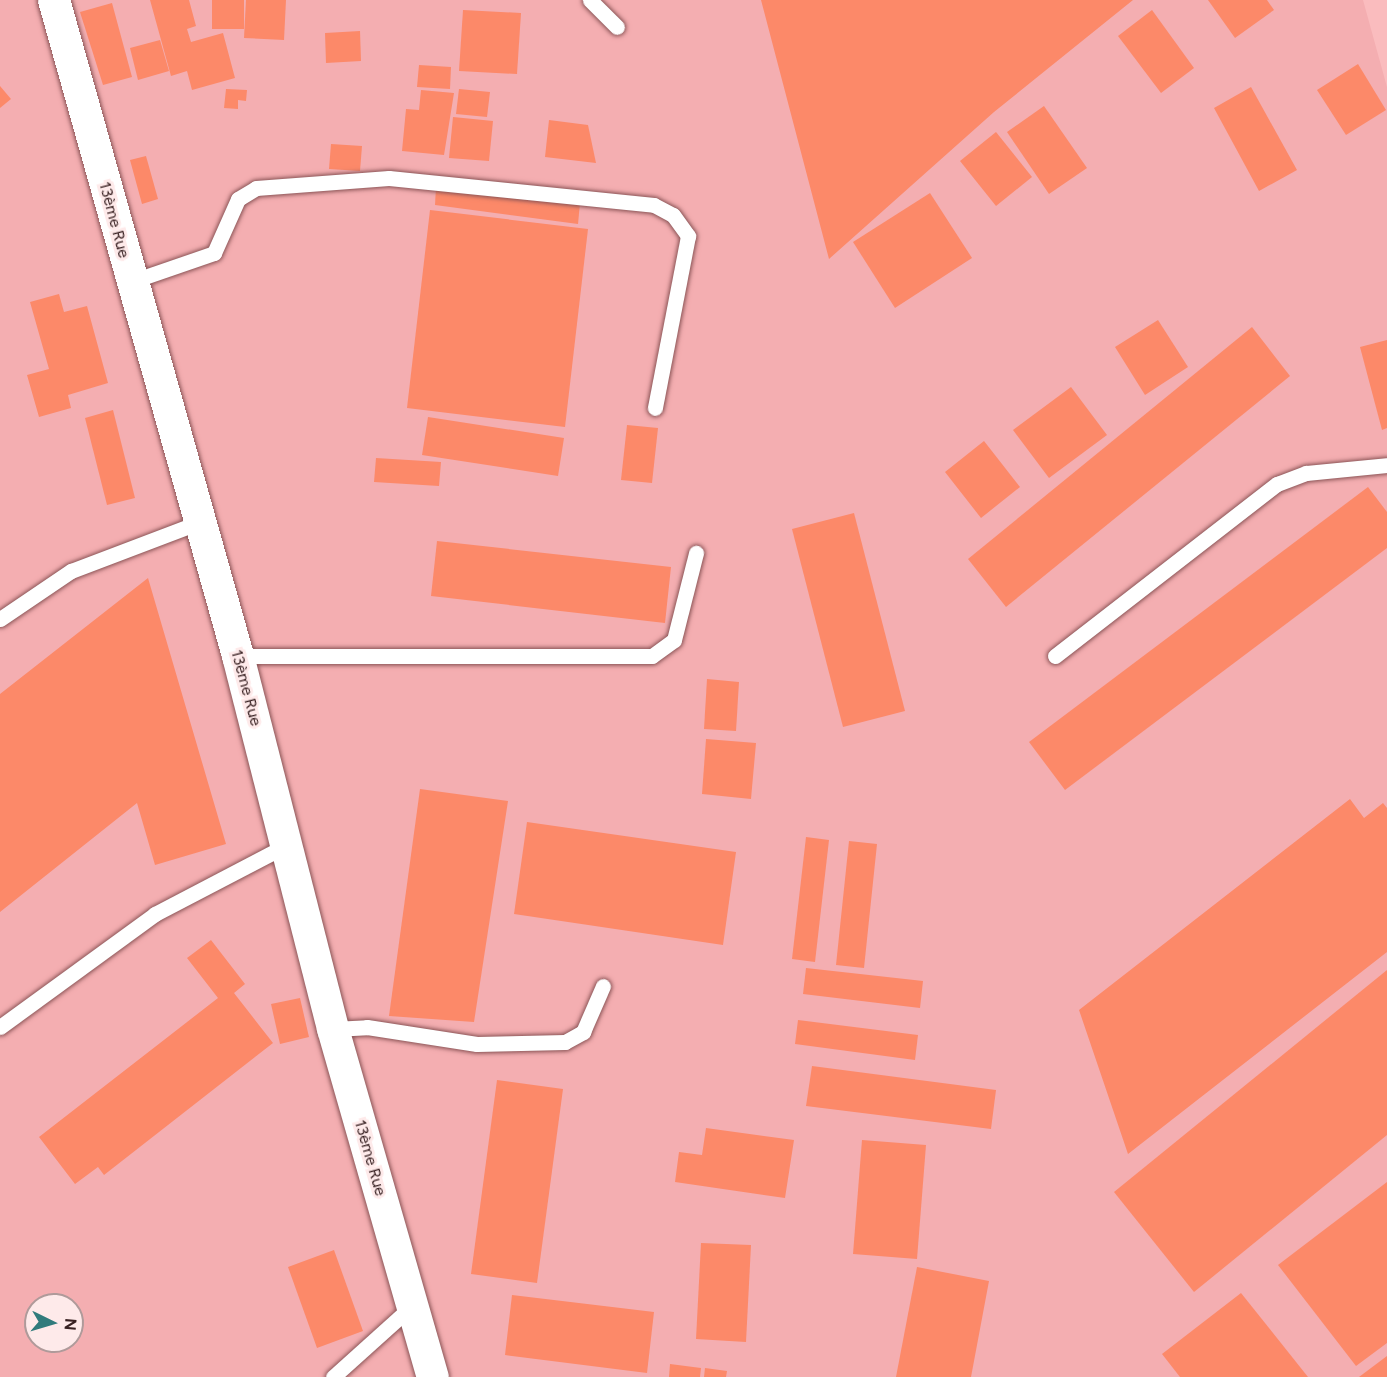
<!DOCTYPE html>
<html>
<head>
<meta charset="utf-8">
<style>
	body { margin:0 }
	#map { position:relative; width:1387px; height:1377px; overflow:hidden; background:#fabcbe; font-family:Figtree,sans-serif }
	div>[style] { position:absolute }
	.built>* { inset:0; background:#f4aeb1 }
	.building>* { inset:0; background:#fc8969 }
	.roads { filter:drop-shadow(0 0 2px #8b5557) drop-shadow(0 0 2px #8b5557) }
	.lane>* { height:15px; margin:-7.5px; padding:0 7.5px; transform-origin:7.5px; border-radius:7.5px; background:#fff }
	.street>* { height:32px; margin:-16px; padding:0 16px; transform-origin:16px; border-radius:16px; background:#fff }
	span { translate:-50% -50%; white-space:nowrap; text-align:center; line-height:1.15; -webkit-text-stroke:6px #feeaea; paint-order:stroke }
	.street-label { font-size:16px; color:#382122 }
	.north { position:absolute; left:24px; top:1293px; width:60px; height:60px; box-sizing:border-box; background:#feeaea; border:2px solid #af9a9a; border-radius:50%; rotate:95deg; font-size:16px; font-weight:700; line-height:24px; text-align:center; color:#382122 }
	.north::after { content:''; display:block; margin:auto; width:21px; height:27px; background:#317b7c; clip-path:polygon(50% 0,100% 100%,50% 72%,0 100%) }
</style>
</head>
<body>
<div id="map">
	<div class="built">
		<i style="clip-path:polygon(evenodd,0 0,1363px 0,1387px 87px,1387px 1377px,0 1377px,0 0,36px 1305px,72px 1305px,72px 1341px,36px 1341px,36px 1305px)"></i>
	</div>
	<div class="building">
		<i style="clip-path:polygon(150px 0,189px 0,196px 26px,187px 29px,191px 42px,223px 33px,235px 78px,192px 90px,187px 71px,171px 76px)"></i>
		<i style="clip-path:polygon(212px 0,244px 0,244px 29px,212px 29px)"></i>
		<i style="clip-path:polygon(246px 0,286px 0,284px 40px,244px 38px)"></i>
		<i style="clip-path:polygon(761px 0,1133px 0,994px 112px,829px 259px)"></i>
		<i style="clip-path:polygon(1208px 0,1267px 0,1274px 10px,1235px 38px)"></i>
		<i style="clip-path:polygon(112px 3px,132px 77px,103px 85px,80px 12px)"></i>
		<i style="clip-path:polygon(463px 10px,521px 13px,517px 74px,459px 71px)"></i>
		<i style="clip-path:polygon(1152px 10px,1194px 68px,1161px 93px,1118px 36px)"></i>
		<i style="clip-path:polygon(360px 31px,361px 61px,326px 63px,325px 33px)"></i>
		<i style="clip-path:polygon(160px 40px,169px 71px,138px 80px,130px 48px)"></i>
		<i style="clip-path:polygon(1358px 64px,1386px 110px,1346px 135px,1317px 90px)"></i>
		<i style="clip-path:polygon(419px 65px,451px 67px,450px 89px,417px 87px)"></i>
		<i style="clip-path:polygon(0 86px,11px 99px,0 108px)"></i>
		<i style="clip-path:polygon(1251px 87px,1297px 170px,1259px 191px,1214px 108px)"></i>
		<i style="clip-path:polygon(226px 89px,247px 90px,246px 101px,238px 100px,238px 109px,224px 108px)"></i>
		<i style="clip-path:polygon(459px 89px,490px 92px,487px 117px,456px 114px)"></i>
		<i style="clip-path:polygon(421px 90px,454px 93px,444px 155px,402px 151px,406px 109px,419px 110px)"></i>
		<i style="clip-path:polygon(1044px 106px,1087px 168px,1049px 194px,1007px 132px)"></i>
		<i style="clip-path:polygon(453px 117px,493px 121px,489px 161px,449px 158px)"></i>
		<i style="clip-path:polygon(549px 120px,588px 125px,596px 163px,545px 157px)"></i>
		<i style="clip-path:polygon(996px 132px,1032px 177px,996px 206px,960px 161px)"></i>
		<i style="clip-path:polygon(331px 144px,362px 146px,360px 171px,329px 169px)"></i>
		<i style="clip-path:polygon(146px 156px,158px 199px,142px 204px,130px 160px)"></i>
		<i style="clip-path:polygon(436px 187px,580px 203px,578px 224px,435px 205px)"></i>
		<i style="clip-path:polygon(930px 193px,972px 258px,895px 308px,853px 242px)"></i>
		<i style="clip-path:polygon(430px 210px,588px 229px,565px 427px,407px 408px)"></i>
		<i style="clip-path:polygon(59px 294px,64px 312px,87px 306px,108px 383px,68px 395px,71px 408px,39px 417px,27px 375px,49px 369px,30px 302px)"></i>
		<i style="clip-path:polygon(1158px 320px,1188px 367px,1145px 395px,1115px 347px)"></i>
		<i style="clip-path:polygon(1252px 327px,1290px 376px,1006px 607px,968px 559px)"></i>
		<i style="clip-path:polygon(1387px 340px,1387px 428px,1382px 430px,1360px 347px)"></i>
		<i style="clip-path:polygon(1071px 387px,1107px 435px,1049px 478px,1013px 430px)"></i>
		<i style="clip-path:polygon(113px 410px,135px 498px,107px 505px,85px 418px)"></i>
		<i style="clip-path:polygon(428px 417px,564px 438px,558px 476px,422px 455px)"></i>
		<i style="clip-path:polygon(627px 425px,658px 428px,652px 483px,621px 480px)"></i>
		<i style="clip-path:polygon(984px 441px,1020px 487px,981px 518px,945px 472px)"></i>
		<i style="clip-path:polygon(376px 458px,441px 462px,439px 486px,374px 482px)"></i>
		<i style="clip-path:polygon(1368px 487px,1387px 512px,1387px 548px,1065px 790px,1029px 742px)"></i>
		<i style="clip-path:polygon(854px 513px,905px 711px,843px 727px,792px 529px)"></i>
		<i style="clip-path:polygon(437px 541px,671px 567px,665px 623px,431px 596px)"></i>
		<i style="clip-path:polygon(148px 578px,226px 844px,155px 865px,137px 803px,0 912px,0 694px)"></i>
		<i style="clip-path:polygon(707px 679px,739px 682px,736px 731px,704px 729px)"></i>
		<i style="clip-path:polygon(706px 739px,756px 743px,751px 799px,702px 794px)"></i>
		<i style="clip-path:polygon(420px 789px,508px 801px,474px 1022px,389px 1016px)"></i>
		<i style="clip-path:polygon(1350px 799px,1364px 818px,1383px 803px,1387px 808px,1387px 952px,1128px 1154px,1079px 1010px)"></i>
		<i style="clip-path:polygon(527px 822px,736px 852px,723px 945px,514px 914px)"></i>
		<i style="clip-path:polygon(806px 837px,829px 840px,815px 962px,792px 959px)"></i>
		<i style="clip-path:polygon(849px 841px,877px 844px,864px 968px,836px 965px)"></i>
		<i style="clip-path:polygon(211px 940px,245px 984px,234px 993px,273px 1043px,104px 1175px,98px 1167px,75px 1184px,39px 1137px,218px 998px,187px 958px)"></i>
		<i style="clip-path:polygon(806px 968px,923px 981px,920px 1008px,803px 994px)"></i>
		<i style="clip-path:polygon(1387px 970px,1387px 1135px,1194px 1292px,1114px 1192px)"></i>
		<i style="clip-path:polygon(300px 998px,309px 1037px,280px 1044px,271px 1004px)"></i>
		<i style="clip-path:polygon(798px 1020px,918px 1035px,915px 1060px,795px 1044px)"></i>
		<i style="clip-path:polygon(812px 1066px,996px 1090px,991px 1129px,806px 1106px)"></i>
		<i style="clip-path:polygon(497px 1080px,563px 1089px,537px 1283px,471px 1274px)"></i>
		<i style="clip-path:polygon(706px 1128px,794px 1140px,785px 1198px,675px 1182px,679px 1152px,702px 1155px)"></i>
		<i style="clip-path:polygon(862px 1140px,926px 1145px,917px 1259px,853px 1254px)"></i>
		<i style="clip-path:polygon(1387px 1182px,1387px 1343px,1356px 1366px,1278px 1265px)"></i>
		<i style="clip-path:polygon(701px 1243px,751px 1245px,746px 1342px,696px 1339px)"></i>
		<i style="clip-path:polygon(334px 1250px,363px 1331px,317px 1348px,288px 1267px)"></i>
		<i style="clip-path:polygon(917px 1267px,989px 1281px,971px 1377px,896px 1377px)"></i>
		<i style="clip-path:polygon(1241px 1293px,1308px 1377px,1180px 1377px,1162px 1354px)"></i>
		<i style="clip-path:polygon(512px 1295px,654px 1312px,647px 1373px,505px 1355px)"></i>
		<i style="clip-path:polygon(1387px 1356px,1387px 1377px,1359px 1377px)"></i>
		<i style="clip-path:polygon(670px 1364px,701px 1368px,700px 1377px,669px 1377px)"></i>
		<i style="clip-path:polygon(705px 1368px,727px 1371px,726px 1377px,704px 1377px)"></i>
	</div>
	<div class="roads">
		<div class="lane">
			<i style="left:590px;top:0;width:38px;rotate:45deg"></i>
			<i style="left:130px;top:282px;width:89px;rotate:-19deg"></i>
			<i style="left:214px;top:253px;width:59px;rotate:-66deg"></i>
			<i style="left:238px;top:199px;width:21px;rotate:-31deg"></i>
			<i style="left:256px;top:188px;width:133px;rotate:-4.3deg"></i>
			<i style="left:389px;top:178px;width:266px;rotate:5.8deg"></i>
			<i style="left:654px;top:205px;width:21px;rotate:28deg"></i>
			<i style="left:673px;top:215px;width:26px;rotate:54deg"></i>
			<i style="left:688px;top:236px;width:175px;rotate:100.9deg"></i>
			<i style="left:0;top:619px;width:86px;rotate:-34.1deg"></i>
			<i style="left:71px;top:571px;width:138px;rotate:-20.8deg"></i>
			<i style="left:238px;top:656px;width:414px"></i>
			<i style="left:652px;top:656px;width:27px;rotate:-36deg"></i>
			<i style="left:674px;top:640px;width:90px;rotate:-75.8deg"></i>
			<i style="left:1055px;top:656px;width:281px;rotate:-37.8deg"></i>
			<i style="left:1277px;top:484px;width:31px;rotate:-21deg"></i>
			<i style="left:1306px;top:473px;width:81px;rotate:-5.6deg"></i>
			<i style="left:0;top:1027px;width:192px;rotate:-36.1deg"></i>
			<i style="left:155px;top:914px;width:149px;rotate:-27.6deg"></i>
			<i style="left:333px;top:1029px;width:34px;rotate:-3deg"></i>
			<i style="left:367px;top:1027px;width:111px;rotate:8.8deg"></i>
			<i style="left:477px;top:1044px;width:88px;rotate:-1.3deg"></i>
			<i style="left:565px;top:1042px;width:21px;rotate:-29deg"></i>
			<i style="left:583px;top:1032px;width:50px;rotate:-66.5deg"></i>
			<i style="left:333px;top:1377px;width:108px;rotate:-42deg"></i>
		</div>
		<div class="street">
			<i style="left:54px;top:0;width:681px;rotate:74.33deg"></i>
			<i style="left:238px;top:656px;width:385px;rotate:75.7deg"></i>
			<i style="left:333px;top:1029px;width:362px;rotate:74deg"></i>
		</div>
	</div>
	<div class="street-label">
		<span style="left:114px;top:220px;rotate:75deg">13ème Rue</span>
		<span style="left:246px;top:688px;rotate:75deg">13ème Rue</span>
		<span style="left:370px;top:1158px;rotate:74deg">13ème Rue</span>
	</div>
	<div class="north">N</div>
</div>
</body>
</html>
